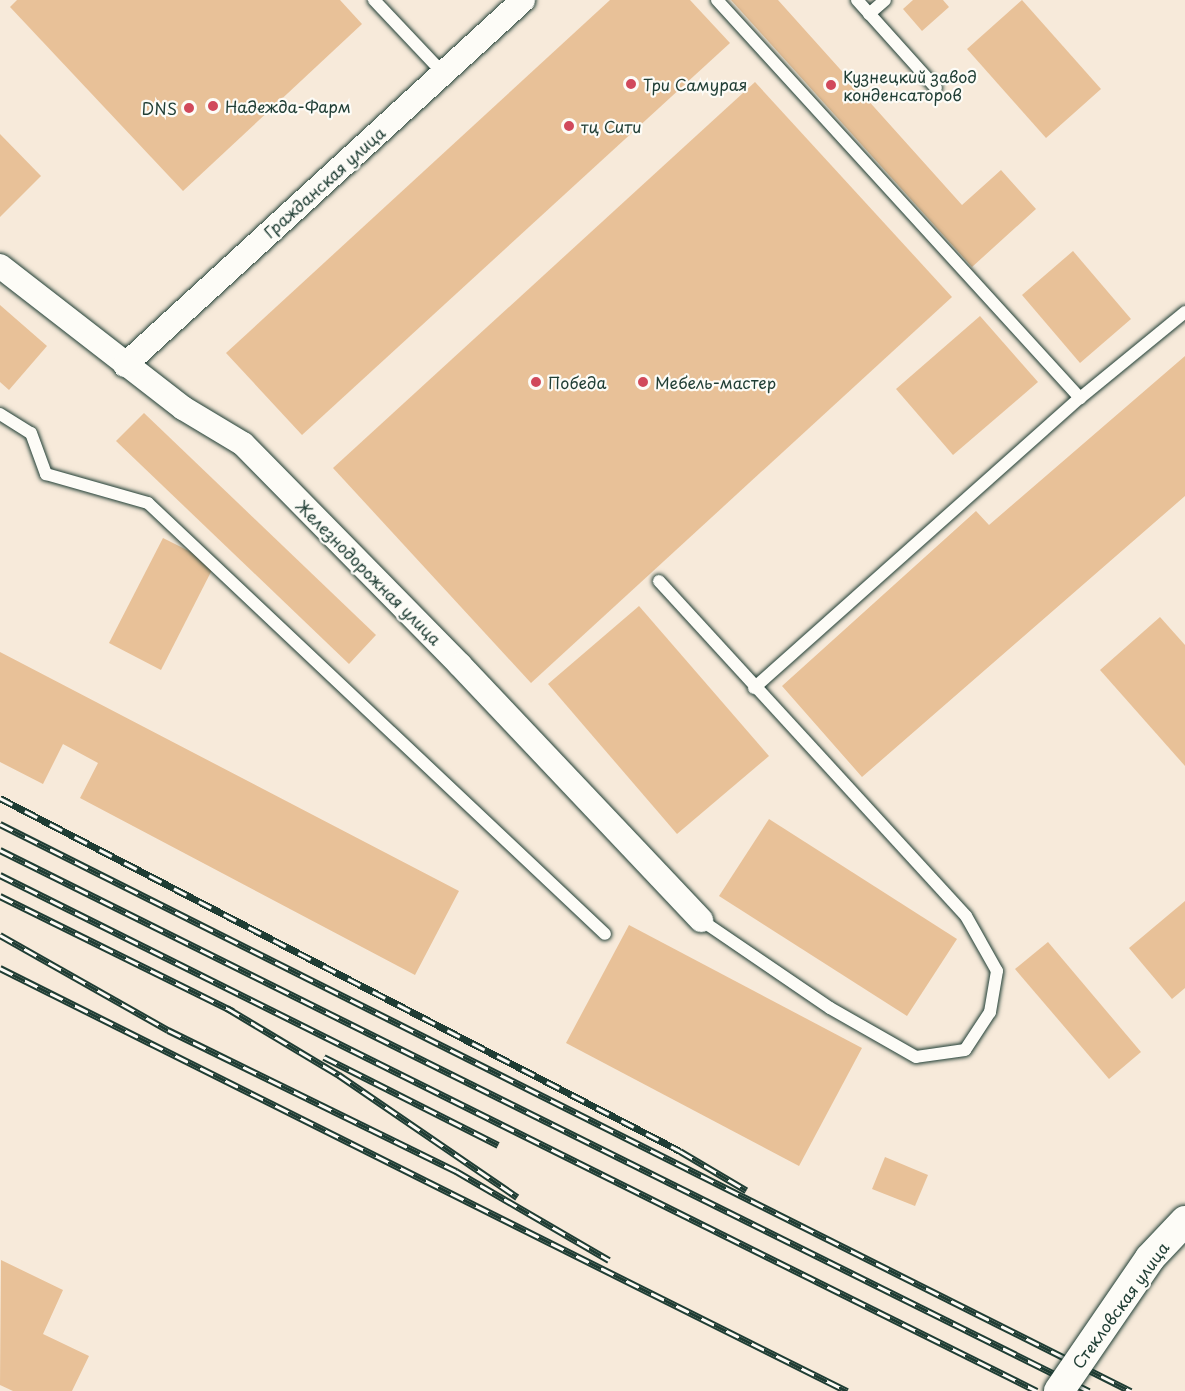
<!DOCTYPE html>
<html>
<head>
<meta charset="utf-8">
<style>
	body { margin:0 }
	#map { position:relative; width:1185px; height:1391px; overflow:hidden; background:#f7eada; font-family:"Playpen Sans",sans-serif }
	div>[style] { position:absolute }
	.building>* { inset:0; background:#e8c198 }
	.roads { filter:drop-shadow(0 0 2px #1f3d34) drop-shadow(0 0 2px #1f3d34) }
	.service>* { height:12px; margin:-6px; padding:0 6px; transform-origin:6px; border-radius:6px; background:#fdfcf7 }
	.minor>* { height:24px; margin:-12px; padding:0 12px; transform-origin:12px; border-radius:12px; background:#fdfcf7 }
	.rail>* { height:7px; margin-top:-3.5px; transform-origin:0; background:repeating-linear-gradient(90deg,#fdfcf7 0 14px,#1f3d34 0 28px); box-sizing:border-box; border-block:2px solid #1f3d34 }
	.bridges { filter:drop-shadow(0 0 2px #1f3d34) drop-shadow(0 0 2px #1f3d34) }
	.tertiary-bridge>* { height:30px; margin:-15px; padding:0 15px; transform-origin:15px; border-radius:15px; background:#fdfcf7 }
	.dots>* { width:16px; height:16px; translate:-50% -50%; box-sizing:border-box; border:3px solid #fdfcf7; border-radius:50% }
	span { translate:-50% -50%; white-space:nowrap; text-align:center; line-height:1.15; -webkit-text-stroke:4.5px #fdfcf7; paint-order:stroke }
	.poi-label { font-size:16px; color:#1f3d34 }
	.left { translate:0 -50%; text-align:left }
	.right { translate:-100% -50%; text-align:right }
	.street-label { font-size:16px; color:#1f3d34 }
</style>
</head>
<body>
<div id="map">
	<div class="building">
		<i style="clip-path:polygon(17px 0,340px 0,362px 24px,183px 191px,10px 7px)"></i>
		<i style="clip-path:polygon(610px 0,690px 0,730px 43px,302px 435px,226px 353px)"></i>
		<i style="clip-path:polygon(731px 0,778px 0,962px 205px,1001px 170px,1036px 209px,972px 267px)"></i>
		<i style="clip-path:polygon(913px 0,943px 0,949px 7px,922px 31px,903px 9px)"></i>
		<i style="clip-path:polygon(1022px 0,1101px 89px,1046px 138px,967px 49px)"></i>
		<i style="clip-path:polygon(755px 82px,952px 297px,531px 683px,333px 468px)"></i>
		<i style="clip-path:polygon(0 134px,41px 176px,0 217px)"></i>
		<i style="clip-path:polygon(1073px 251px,1131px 319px,1080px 363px,1022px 295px)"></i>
		<i style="clip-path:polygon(0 305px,47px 346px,9px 390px,0 382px)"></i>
		<i style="clip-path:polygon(980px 316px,1038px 382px,953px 455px,896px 389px)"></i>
		<i style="clip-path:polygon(1185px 356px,1185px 496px,862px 777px,782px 686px,976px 511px,989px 525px)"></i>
		<i style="clip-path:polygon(144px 413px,376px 635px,349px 664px,116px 441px)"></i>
		<i style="clip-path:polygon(163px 538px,215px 564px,161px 670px,109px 643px)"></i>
		<i style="clip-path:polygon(639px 606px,769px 756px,677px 834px,548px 684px)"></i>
		<i style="clip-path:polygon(1160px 617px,1185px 645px,1185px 766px,1100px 670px)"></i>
		<i style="clip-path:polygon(0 652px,459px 891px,415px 975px,80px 798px,98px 763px,63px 744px,43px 784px,0 762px)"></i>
		<i style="clip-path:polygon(769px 819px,957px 939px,907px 1016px,719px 896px)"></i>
		<i style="clip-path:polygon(1185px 901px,1185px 988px,1172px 999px,1129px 948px)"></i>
		<i style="clip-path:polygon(629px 925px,862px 1048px,799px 1166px,566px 1043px)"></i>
		<i style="clip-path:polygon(1048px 942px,1141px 1052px,1109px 1079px,1015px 969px)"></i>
		<i style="clip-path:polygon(885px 1157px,928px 1175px,915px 1206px,872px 1189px)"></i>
		<i style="clip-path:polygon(1px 1260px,63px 1290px,43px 1334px,89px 1356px,72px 1391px,13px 1391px,0 1385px)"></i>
	</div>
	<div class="roads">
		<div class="service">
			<i style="left:374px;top:0;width:100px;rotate:46.6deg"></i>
			<i style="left:717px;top:0;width:539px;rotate:47.63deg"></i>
			<i style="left:857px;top:0;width:118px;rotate:48.1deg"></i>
			<i style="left:869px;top:14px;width:21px;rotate:-41deg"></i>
			<i style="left:0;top:414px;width:36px;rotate:32deg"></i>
			<i style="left:31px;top:433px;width:44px;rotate:69.9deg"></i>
			<i style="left:46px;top:474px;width:106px;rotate:15.9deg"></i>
			<i style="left:148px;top:503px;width:628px;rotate:43.32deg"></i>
			<i style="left:659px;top:581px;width:454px;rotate:47.5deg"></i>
			<i style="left:966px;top:916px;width:63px;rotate:60.6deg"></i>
			<i style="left:997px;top:971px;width:42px;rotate:99.7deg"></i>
			<i style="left:990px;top:1012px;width:45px;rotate:123.3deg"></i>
			<i style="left:965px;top:1050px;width:49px;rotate:171.9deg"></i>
			<i style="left:916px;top:1057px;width:99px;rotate:-150.3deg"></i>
			<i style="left:830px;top:1008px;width:156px;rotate:-145.7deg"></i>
			<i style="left:754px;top:688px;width:436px;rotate:-41.7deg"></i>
			<i style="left:1080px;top:398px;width:136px;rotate:-39.3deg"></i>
		</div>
		<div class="minor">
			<i style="left:0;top:266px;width:232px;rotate:37.8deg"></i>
			<i style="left:183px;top:408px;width:70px;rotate:31deg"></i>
			<i style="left:243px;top:444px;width:310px;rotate:45.5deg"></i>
			<i style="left:460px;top:665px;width:351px;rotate:46.6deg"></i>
			<i style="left:125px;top:365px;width:540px;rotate:-42.52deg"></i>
		</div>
	</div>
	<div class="rail">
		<i style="left:0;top:798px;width:766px;rotate:27.43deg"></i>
		<i style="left:680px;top:1151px;width:77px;rotate:30.6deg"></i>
		<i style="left:0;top:824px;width:1265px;rotate:26.63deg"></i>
		<i style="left:0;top:850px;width:1216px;rotate:26.42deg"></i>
		<i style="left:0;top:875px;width:1158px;rotate:26.45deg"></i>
		<i style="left:0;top:896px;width:260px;rotate:26.3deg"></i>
		<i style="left:0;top:935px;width:193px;rotate:29.5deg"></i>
		<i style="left:168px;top:1030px;width:321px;rotate:26.1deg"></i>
		<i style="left:456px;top:1171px;width:177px;rotate:30.2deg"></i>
		<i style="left:0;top:968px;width:947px;rotate:26.54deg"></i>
		<i style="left:227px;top:1008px;width:131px;rotate:30.9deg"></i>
		<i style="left:339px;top:1075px;width:216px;rotate:34.4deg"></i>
		<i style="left:324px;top:1057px;width:195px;rotate:26.8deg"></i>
	</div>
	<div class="bridges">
		<div class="tertiary-bridge">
			<i style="left:1059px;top:1391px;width:161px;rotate:-55.6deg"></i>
			<i style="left:1150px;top:1258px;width:51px;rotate:-46.6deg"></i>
		</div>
	</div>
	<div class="dots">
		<i style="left:631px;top:84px;background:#d1495b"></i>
		<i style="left:831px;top:85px;background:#d1495b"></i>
		<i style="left:213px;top:106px;background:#d1495b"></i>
		<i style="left:189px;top:108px;background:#d1495b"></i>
		<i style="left:569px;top:126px;background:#d1495b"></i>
		<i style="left:536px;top:382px;background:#d1495b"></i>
		<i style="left:643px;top:382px;background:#d1495b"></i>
	</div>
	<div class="poi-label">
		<span class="left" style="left:843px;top:85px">Кузнецкий завод<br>конденсаторов</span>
		<span class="left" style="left:643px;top:84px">Три Самурая</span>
		<span class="left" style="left:225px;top:106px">Надежда-Фарм</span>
		<span class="right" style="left:177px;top:108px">DNS</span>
		<span class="left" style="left:581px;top:126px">тц Сити</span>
		<span class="left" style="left:548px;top:382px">Победа</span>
		<span class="left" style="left:655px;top:382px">Мебель-мастер</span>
	</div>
	<div class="street-label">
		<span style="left:324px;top:182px;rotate:-42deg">Гражданская улица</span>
		<span style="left:369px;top:572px;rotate:45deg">Железнодорожная улица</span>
		<span style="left:1120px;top:1305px;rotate:-54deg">Стекловская улица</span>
	</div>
</div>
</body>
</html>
